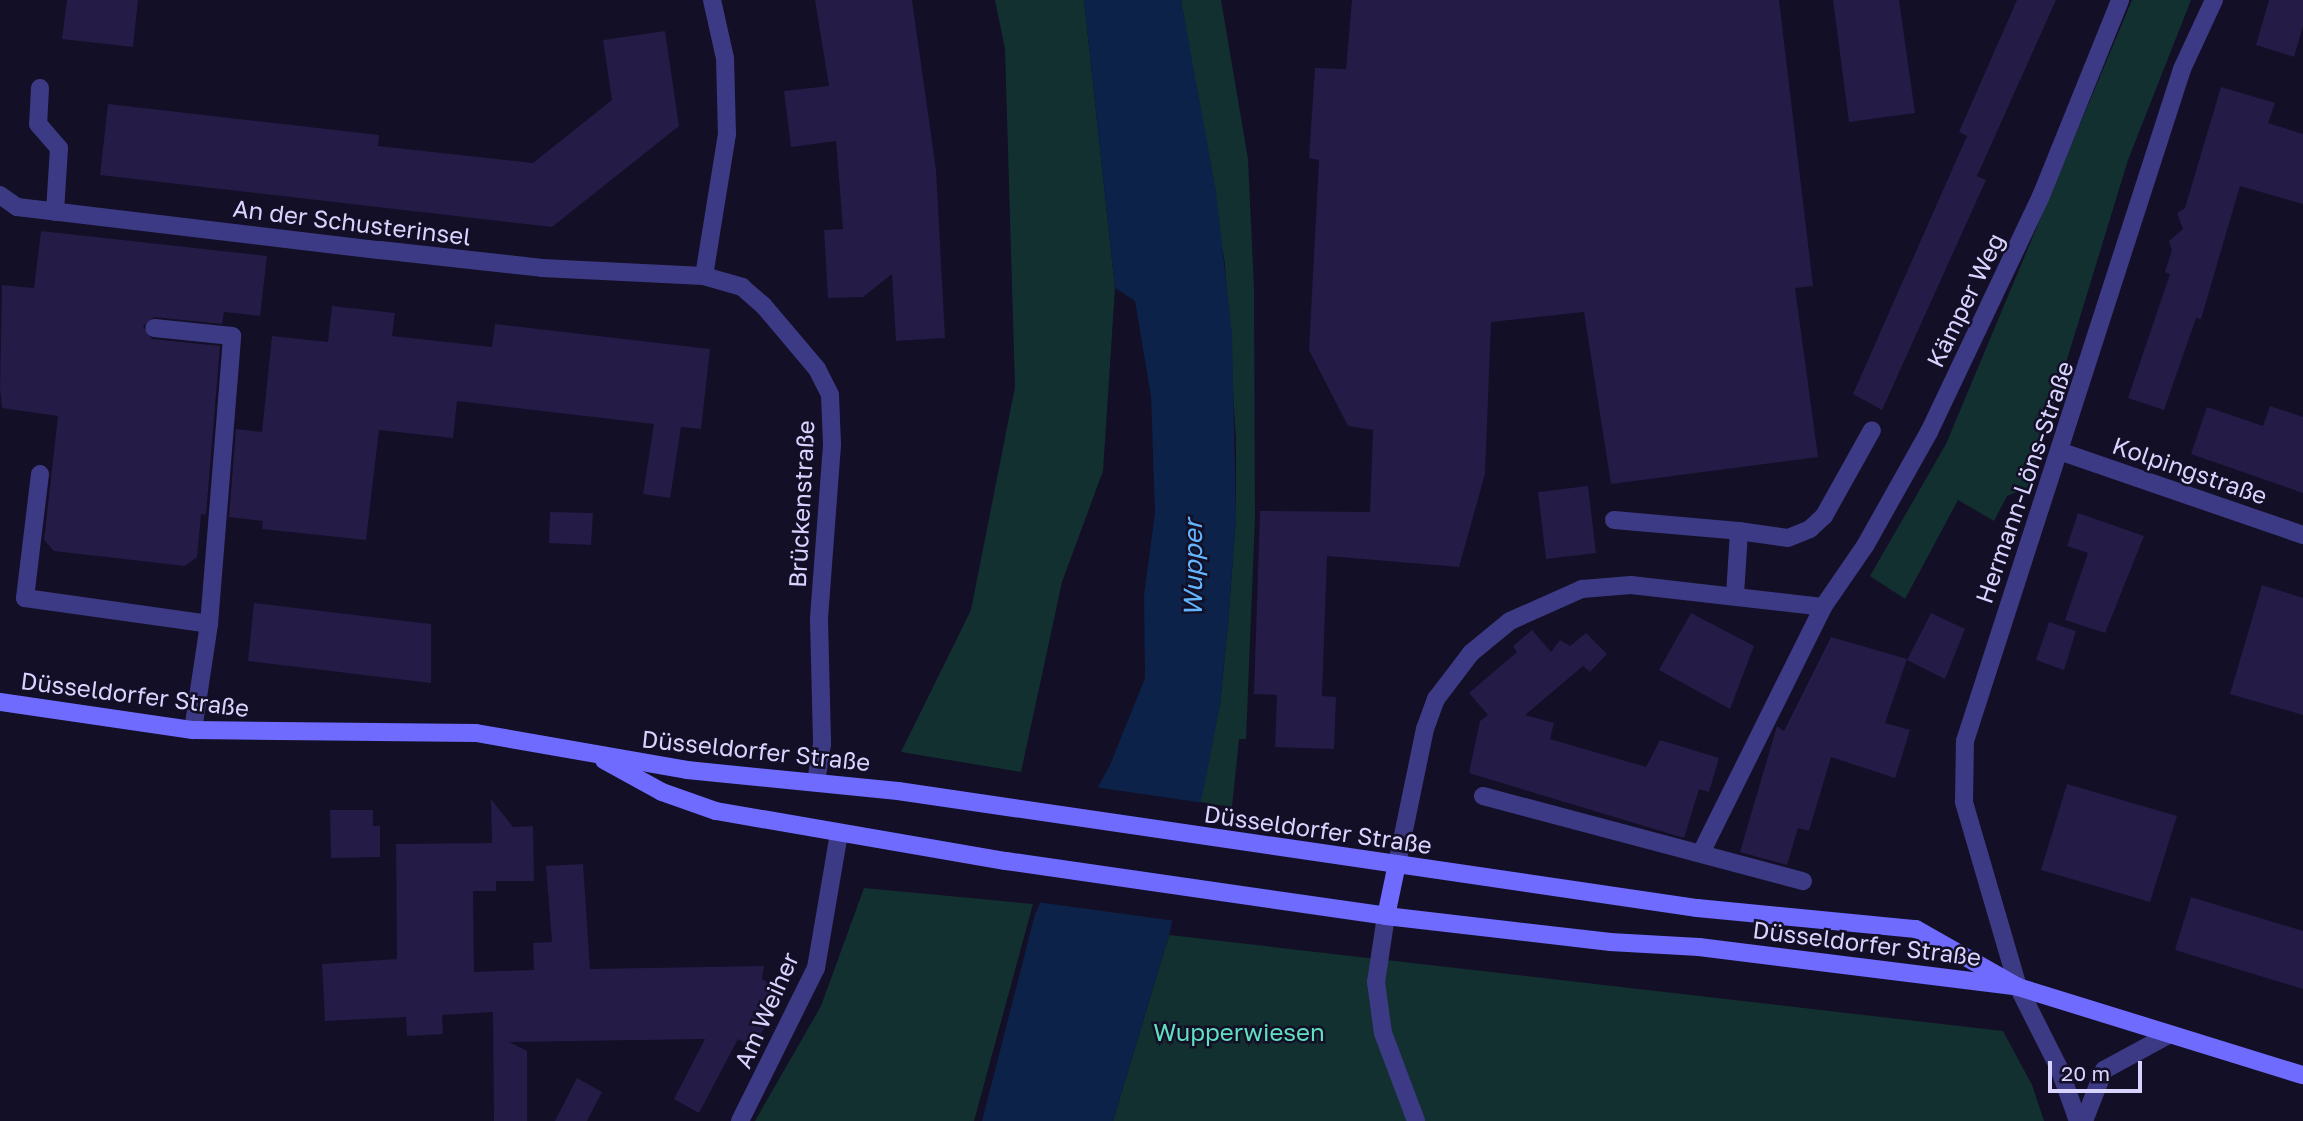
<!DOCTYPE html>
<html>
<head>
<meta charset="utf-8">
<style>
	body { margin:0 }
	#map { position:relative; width:2303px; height:1121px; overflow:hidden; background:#130f26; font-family:"Golos Text",sans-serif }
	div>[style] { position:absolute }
	.green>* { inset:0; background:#12302f }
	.water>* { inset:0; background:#0c2248 }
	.pier>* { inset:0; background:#130f26 }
	.building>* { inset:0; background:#241b47 }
	.service>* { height:18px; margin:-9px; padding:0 9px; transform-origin:9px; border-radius:9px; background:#3d3a85 }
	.minor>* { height:18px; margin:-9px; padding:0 9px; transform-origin:9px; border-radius:9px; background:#3d3a85 }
	.secondary>* { height:18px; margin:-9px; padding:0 9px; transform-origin:9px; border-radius:9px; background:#6f6bff }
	span { translate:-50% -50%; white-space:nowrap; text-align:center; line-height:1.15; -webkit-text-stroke:5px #130f26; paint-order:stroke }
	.street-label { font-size:24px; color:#d9d4ff }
	.park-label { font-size:24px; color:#5fe0c0 }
	.water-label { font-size:26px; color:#62b6ff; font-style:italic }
	.scale { position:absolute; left:2048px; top:1061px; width:94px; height:32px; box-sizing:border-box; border:4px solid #d9d4ff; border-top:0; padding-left:9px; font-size:21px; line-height:24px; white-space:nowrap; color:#d9d4ff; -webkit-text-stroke:5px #130f26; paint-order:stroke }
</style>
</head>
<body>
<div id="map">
	<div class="green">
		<i style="clip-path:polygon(995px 0,1084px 0,1115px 288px,1103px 471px,1062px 582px,1021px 772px,901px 752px,971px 610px,1015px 387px,1005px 49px)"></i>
		<i style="clip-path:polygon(1181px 0,1221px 0,1248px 159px,1254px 288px,1255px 518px,1246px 739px,1239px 739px,1232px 807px,1200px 802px,1220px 704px,1228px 624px,1236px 517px,1236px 440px,1225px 264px)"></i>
		<i style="clip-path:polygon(2132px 0,2191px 0,2128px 160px,2028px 487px,2007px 496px,1994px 521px,1958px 500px,1905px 599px,1870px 576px,1946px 444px)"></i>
		<i style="clip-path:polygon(864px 888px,1033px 904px,974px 1121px,755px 1121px,821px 1006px)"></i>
		<i style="clip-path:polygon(1169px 935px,2003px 1031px,2032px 1085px,2044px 1121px,1113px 1121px)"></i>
	</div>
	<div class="water">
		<i style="clip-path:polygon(1084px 0,1181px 0,1216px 191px,1232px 334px,1236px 517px,1228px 624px,1220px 704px,1205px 783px,1169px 935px,1113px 1121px,982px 1121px,1035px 914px,1071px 836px,1110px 765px,1145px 678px,1144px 595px,1155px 513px,1151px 396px,1135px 301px,1115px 288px)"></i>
	</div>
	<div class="pier">
		<i style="clip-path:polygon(1094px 787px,1204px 803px,1176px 921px,1037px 902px)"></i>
	</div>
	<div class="building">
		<i style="clip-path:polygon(67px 0,138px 0,133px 47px,62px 39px)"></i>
		<i style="clip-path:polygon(815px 0,912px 0,936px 170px,945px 338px,896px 341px,892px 274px,863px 297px,828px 298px,824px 230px,843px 229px,836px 141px,791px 147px,784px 91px,829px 86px)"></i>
		<i style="clip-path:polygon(1352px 0,1779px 0,1813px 286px,1795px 288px,1818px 457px,1611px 484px,1584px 312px,1491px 322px,1485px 474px,1459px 567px,1327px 556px,1322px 696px,1336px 697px,1334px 749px,1275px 747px,1277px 695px,1254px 694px,1260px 511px,1370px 512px,1373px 430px,1348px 426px,1309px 350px,1319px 160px,1309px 158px,1315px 68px,1346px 69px)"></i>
		<i style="clip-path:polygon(1833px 0,1899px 0,1915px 113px,1849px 122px)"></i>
		<i style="clip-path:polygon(2017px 0,2056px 0,1977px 176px,1986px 180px,1882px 410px,1853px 394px,1967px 136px,1959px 132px)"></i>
		<i style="clip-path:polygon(2269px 0,2303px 0,2303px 26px,2294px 57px,2256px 45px)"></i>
		<i style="clip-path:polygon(665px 31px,679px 126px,552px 227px,100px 175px,108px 104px,379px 135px,378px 146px,533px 163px,612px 100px,603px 40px)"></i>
		<i style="clip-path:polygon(2221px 87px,2275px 103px,2268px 123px,2303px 134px,2303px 204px,2240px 186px,2201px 319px,2196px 318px,2164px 410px,2128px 398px,2170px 274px,2165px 272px,2172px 250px,2169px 241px,2183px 229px,2177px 213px,2185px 208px)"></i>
		<i style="clip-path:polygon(41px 231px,267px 256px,260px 316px,224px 312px,222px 324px,154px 317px,143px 326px,152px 339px,220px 346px,206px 515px,201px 514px,197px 557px,185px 566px,54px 551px,44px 540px,58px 416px,2px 408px,0 388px,2px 285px,34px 288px)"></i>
		<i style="clip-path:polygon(332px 306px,395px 313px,392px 336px,492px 347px,495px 324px,710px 349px,701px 429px,681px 427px,670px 498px,643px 494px,654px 424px,457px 401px,453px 438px,379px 430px,366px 540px,262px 529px,263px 521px,229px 517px,236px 429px,262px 432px,272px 336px,328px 342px)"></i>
		<i style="clip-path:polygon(2270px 406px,2303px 417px,2303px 493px,2191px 454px,2207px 407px,2263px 426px)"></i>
		<i style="clip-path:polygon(1588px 486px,1596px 553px,1546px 559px,1538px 492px)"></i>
		<i style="clip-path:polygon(550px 512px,593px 513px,591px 545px,549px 543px)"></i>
		<i style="clip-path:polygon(2078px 513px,2144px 536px,2105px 633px,2065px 620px,2088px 553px,2067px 546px)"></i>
		<i style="clip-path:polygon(2262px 585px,2303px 598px,2303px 715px,2230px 694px)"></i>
		<i style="clip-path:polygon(254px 603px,431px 624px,431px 683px,248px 661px)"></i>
		<i style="clip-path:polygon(1691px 613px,1754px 646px,1730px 709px,1659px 670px)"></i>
		<i style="clip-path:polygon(1931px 613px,1965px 629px,1945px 679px,1907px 660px)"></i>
		<i style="clip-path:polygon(2049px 622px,2076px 631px,2064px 670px,2036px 660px)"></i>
		<i style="clip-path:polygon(1532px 630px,1551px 652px,1560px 640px,1570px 646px,1586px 633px,1607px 654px,1590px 672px,1583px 666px,1525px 715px,1554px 723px,1550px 739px,1646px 767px,1660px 740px,1719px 758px,1709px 792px,1699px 789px,1684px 838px,1469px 773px,1480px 721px,1488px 715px,1469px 693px,1517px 652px,1513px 646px)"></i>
		<i style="clip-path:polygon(1831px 637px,1907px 659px,1885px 723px,1910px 730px,1895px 778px,1831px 757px,1809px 831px,1798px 828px,1787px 865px,1740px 852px,1777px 726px,1784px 731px)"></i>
		<i style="clip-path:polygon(2067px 784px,2177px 816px,2150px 902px,2041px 870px)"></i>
		<i style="clip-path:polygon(491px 799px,513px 827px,533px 826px,534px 881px,496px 881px,496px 891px,473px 891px,474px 972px,534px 970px,533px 943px,552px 942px,546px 866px,583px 864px,590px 969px,764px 966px,762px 979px,784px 991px,754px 1047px,738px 1039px,699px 1113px,674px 1099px,705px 1039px,509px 1042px,527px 1051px,527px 1121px,494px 1121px,493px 1012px,442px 1015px,443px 1034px,407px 1036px,406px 1017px,325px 1021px,322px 964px,397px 959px,396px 844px,492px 843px)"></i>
		<i style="clip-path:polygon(330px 810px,373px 810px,373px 826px,380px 826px,380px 857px,331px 858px)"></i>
		<i style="clip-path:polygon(2191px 897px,2303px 931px,2303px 989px,2175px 950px)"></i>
		<i style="clip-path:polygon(577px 1078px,602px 1092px,587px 1121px,555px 1121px)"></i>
	</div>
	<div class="service">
		<i style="left:40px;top:88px;width:36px;rotate:93deg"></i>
		<i style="left:38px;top:124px;width:32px;rotate:49deg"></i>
		<i style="left:59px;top:148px;width:64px;rotate:93.6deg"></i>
		<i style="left:40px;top:474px;width:125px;rotate:96.9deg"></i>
		<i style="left:25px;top:598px;width:186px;rotate:8deg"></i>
		<i style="left:209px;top:624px;width:289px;rotate:-85.4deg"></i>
		<i style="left:232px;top:336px;width:78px;rotate:-174.1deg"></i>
		<i style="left:1614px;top:520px;width:125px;rotate:5deg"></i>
		<i style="left:1735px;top:595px;width:64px;rotate:-86.4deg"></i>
		<i style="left:1739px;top:531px;width:49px;rotate:8.1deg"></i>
		<i style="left:1788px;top:538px;width:24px;rotate:-22deg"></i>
		<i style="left:1810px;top:529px;width:19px;rotate:-43deg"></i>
		<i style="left:1824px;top:516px;width:98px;rotate:-60.8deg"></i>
		<i style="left:193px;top:730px;width:107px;rotate:-81.4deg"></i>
		<i style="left:1483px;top:796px;width:331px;rotate:14.9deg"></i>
		<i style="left:1701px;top:853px;width:275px;rotate:-63.6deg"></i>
		<i style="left:1386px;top:916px;width:67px;rotate:98.6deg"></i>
		<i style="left:1376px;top:982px;width:51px;rotate:82.2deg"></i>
		<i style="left:1383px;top:1033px;width:94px;rotate:69.4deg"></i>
	</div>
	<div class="minor">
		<i style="left:712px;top:0;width:59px;rotate:77.4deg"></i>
		<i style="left:725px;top:58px;width:76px;rotate:88.5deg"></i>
		<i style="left:727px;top:134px;width:144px;rotate:99.2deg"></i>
		<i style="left:704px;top:276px;width:40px;rotate:16deg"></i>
		<i style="left:742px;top:287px;width:28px;rotate:41deg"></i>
		<i style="left:763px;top:305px;width:84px;rotate:49.8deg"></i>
		<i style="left:817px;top:369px;width:29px;rotate:63deg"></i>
		<i style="left:830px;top:395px;width:50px;rotate:87.7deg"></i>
		<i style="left:832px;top:445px;width:174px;rotate:94.3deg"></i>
		<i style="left:819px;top:619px;width:125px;rotate:88.6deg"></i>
		<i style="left:822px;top:744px;width:36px;rotate:99deg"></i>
		<i style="left:0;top:195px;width:21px;rotate:35deg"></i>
		<i style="left:17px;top:207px;width:366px;rotate:6.8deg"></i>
		<i style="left:380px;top:250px;width:163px;rotate:6.3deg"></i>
		<i style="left:542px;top:268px;width:162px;rotate:2.8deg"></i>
		<i style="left:2062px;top:452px;width:255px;rotate:19deg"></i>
		<i style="left:1397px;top:864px;width:138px;rotate:-78.3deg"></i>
		<i style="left:1425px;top:729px;width:32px;rotate:-70deg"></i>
		<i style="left:1436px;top:699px;width:58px;rotate:-52.7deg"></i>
		<i style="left:1471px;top:653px;width:50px;rotate:-39.4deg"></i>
		<i style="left:1510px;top:621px;width:79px;rotate:-24deg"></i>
		<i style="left:1582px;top:589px;width:49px;rotate:-4.7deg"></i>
		<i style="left:1631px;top:585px;width:193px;rotate:6.5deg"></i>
		<i style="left:1823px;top:607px;width:74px;rotate:-55.5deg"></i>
		<i style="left:1865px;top:546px;width:131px;rotate:-60.7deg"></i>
		<i style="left:1929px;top:432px;width:261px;rotate:-64.6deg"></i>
		<i style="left:2041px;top:196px;width:211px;rotate:-68deg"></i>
		<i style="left:740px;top:1121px;width:171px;rotate:-63.6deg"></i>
		<i style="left:816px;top:968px;width:137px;rotate:-80.3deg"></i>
		<i style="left:2078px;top:1121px;width:56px;rotate:-109.7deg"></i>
		<i style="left:2059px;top:1068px;width:91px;rotate:-116.8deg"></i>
		<i style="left:2018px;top:987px;width:193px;rotate:-106.3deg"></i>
		<i style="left:1964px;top:802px;width:61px;rotate:-89.1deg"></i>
		<i style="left:1965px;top:741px;width:706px;rotate:-72.1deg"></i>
		<i style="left:2182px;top:69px;width:76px;rotate:-65.1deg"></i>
		<i style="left:2084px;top:1121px;width:55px;rotate:-68.6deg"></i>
		<i style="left:2104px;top:1070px;width:75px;rotate:-28.6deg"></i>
	</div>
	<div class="secondary">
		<i style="left:0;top:702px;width:195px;rotate:8.3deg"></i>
		<i style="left:193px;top:730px;width:283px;rotate:0.6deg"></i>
		<i style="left:476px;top:733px;width:214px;rotate:9.9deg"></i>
		<i style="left:687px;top:770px;width:212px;rotate:5.7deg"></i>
		<i style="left:898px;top:791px;width:808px;rotate:8.33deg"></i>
		<i style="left:1697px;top:908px;width:220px;rotate:5.5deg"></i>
		<i style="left:1916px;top:929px;width:117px;rotate:29.6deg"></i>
		<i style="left:604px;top:760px;width:66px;rotate:28.9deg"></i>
		<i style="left:662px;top:792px;width:57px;rotate:19.4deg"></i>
		<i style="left:716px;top:811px;width:294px;rotate:9.8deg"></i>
		<i style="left:1006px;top:861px;width:384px;rotate:8.2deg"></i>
		<i style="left:1386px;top:916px;width:226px;rotate:6.6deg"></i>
		<i style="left:1610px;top:942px;width:89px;rotate:3.2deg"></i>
		<i style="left:1699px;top:947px;width:321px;rotate:7.1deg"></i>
		<i style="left:2018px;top:987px;width:298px;rotate:17.2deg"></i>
		<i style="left:1386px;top:916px;width:53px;rotate:-78.1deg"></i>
	</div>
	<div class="street-label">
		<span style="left:352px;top:222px;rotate:7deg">An der Schusterinsel</span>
		<span style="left:1965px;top:300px;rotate:-64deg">Kämper Weg</span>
		<span style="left:2190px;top:470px;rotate:19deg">Kolpingstraße</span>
		<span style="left:2024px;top:482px;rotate:-71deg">Hermann-Löns-Straße</span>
		<span style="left:801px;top:504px;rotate:-87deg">Brückenstraße</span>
		<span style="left:135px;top:694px;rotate:7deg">Düsseldorfer Straße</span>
		<span style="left:756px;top:750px;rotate:6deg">Düsseldorfer Straße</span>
		<span style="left:1318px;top:829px;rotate:8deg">Düsseldorfer Straße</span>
		<span style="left:1867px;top:943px;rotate:7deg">Düsseldorfer Straße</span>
		<span style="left:766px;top:1010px;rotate:-66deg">Am Weiher</span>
	</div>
	<div class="park-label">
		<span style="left:1239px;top:1032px">Wupperwiesen</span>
	</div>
	<div class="water-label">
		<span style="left:1193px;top:568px;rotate:-90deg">Wupper</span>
	</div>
	<div class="scale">20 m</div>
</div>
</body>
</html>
